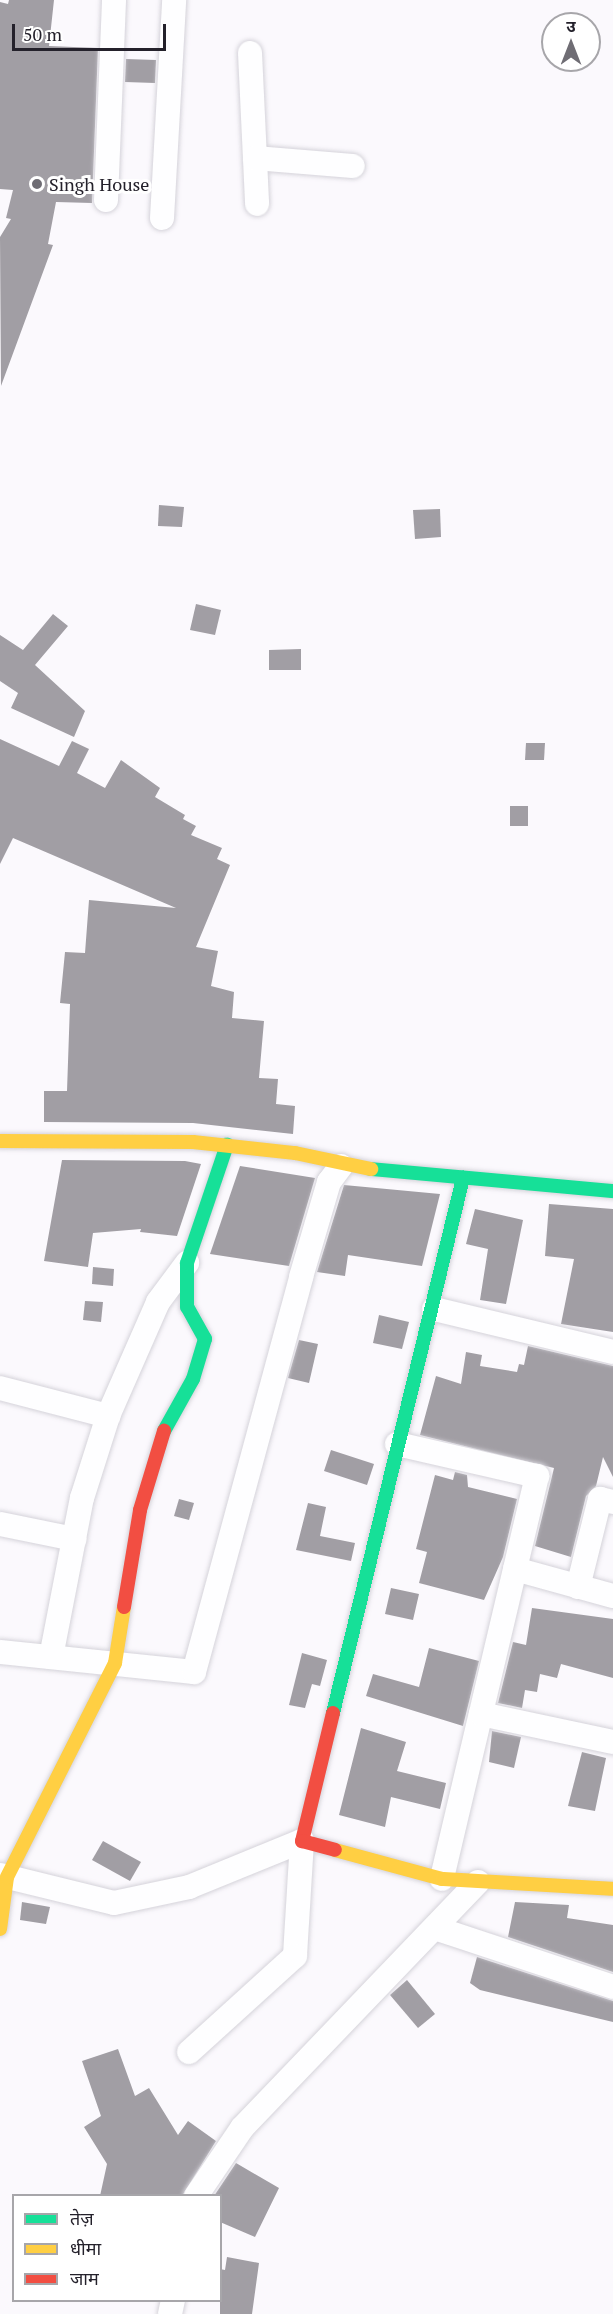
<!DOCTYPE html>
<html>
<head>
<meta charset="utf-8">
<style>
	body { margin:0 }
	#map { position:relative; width:613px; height:2314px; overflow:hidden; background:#fbf9fd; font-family:"PT Serif","Noto Sans Devanagari",serif }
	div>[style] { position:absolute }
	.building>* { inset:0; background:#a19ea4 }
	.roads { filter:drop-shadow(0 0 2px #d5d3da) drop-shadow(0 0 2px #d5d3da) }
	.street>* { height:24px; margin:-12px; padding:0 12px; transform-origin:12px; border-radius:12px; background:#fefeff }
	.fast>* { height:14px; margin:-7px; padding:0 7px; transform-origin:7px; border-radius:7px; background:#16e098 }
	.slow>* { height:14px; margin:-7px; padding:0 7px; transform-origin:7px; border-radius:7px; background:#ffcf43 }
	.jam>* { height:14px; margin:-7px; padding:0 7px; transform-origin:7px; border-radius:7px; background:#f24e42 }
	.dots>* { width:16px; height:16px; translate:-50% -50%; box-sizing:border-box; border:3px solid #fff; border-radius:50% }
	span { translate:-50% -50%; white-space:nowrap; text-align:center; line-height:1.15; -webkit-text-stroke:6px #fff; paint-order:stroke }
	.poi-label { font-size:18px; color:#24212b }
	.left { translate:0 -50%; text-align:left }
	.legend { position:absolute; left:12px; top:2194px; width:210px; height:108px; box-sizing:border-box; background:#fff; border:2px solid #a7a6aa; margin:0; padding:8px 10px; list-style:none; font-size:18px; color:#24212b }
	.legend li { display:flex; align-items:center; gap:12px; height:30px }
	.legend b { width:30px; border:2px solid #a7a6aa }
	.north { position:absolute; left:541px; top:12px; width:60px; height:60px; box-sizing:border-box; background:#fff; border:2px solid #a7a6aa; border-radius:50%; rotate:0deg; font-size:16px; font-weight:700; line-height:24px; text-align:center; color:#24212b }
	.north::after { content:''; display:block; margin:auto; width:21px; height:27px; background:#6f6d74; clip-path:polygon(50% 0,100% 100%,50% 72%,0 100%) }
	.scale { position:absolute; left:12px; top:24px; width:154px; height:27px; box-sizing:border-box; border:3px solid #24212b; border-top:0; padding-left:8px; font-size:18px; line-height:21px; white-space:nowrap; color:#24212b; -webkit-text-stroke:4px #fff; paint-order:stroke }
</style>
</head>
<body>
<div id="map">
	<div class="building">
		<i style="clip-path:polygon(9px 0,54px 0,49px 46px,98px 48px,92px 203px,56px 202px,48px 244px,53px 245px,1px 386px,0 237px,11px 219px,6px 218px,13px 190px,0 189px,0 2px,8px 4px)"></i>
		<i style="clip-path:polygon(126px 59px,156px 60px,155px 83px,125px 82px)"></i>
		<i style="clip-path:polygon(159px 505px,184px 507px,182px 527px,158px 526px)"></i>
		<i style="clip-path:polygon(440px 509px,441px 537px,415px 539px,413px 510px)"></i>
		<i style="clip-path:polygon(196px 604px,221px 610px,215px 635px,190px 630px)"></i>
		<i style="clip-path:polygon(53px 614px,68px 626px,35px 665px,85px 711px,74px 737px,11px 708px,18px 693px,0 681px,0 635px,23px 650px)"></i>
		<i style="clip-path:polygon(301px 649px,301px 670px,269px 670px,269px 650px)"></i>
		<i style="clip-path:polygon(0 739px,59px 766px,72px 741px,89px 749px,77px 773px,105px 788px,121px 760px,160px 788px,155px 797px,185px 815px,183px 819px,196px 826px,191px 835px,222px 848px,217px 859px,230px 865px,196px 947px,218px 951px,211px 986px,234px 992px,232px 1018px,264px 1021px,259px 1078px,278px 1079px,276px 1104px,295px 1106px,293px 1134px,193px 1123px,44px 1122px,44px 1091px,67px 1091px,70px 1004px,60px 1003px,65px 952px,85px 953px,89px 900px,176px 908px,13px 838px,0 864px)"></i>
		<i style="clip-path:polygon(526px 743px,545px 743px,544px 760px,525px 760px)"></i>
		<i style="clip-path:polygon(510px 806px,528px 806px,528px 826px,510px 826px)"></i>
		<i style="clip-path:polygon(62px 1160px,185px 1161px,201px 1164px,177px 1236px,140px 1232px,141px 1229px,93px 1233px,88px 1267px,44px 1261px)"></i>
		<i style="clip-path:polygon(240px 1166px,315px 1178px,289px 1266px,210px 1254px)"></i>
		<i style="clip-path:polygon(344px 1185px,440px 1194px,422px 1266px,348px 1255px,345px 1276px,317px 1272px)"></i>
		<i style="clip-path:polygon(549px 1204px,613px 1209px,613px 1332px,561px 1324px,574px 1259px,545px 1256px)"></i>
		<i style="clip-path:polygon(475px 1209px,523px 1220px,506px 1304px,480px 1300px,488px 1249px,466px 1244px)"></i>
		<i style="clip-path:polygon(93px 1267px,114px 1269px,113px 1286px,92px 1284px)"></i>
		<i style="clip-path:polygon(85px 1301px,103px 1302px,101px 1322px,83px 1320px)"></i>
		<i style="clip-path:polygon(379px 1315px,409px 1322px,402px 1349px,373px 1343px)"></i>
		<i style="clip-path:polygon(299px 1340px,318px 1344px,309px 1383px,288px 1378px)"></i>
		<i style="clip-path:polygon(528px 1346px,613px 1366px,613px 1477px,603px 1457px,596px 1486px,586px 1496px,571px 1557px,535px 1546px,554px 1468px,420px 1435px,436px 1376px,461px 1384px,466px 1352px,482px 1355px,480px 1366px,517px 1372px,519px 1364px,524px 1365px)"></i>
		<i style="clip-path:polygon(331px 1450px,374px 1464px,367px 1485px,324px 1471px)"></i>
		<i style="clip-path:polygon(455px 1472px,467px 1475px,468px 1487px,517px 1499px,503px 1557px,484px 1600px,419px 1583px,427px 1552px,416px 1549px,435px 1475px,453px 1480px)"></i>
		<i style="clip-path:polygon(179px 1499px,194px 1503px,189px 1520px,174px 1516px)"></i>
		<i style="clip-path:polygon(308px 1503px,326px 1507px,320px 1536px,355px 1543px,351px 1561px,296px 1550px)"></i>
		<i style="clip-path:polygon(391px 1588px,419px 1594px,413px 1620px,385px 1614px)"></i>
		<i style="clip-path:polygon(532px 1608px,613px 1619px,613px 1678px,561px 1664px,557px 1678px,540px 1674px,537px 1692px,525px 1690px,522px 1708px,498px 1703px,513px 1642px,526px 1645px)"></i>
		<i style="clip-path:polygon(429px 1648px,479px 1661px,463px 1726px,366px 1696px,373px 1674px,419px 1687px)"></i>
		<i style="clip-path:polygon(302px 1653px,327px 1660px,320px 1686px,312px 1684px,305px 1708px,289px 1705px)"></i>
		<i style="clip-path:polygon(361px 1728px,406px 1742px,397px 1771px,446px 1783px,440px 1809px,391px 1797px,385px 1827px,339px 1815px)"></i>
		<i style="clip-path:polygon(492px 1731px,521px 1737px,514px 1768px,489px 1762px)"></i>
		<i style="clip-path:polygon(582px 1752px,606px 1758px,595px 1811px,568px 1806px)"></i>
		<i style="clip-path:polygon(103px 1841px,141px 1862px,130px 1881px,92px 1860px)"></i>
		<i style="clip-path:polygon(22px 1902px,50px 1907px,46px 1924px,20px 1920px)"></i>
		<i style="clip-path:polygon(515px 1902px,569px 1905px,567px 1918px,613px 1925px,613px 1972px,508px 1937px)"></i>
		<i style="clip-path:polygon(477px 1957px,613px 2001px,613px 2022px,480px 1990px,470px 1983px)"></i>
		<i style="clip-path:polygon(407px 1980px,435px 2014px,418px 2028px,390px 1995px)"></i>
		<i style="clip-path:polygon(118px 2049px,135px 2096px,149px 2088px,178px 2135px,188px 2121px,216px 2141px,182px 2196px,100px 2196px,107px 2164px,84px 2127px,101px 2116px,82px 2061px)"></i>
		<i style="clip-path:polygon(236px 2163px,279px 2188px,255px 2237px,220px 2222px,220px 2196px,214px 2196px)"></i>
		<i style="clip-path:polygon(227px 2257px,259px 2263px,252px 2314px,220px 2314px,220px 2269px,225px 2270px)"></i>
	</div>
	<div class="roads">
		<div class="street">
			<i style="left:250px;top:53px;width:151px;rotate:87.3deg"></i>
			<i style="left:255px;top:158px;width:98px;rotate:4.7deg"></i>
			<i style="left:106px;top:200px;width:200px;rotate:-87.7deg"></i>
			<i style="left:162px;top:218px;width:218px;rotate:-86.8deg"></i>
			<i style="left:434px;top:1309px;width:184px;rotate:13.5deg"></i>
			<i style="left:0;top:1388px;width:112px;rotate:14.5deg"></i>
			<i style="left:397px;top:1444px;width:144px;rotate:12.9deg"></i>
			<i style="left:537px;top:1476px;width:414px;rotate:103.3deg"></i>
			<i style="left:0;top:1524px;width:76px;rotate:11.5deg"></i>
			<i style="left:515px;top:1569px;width:102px;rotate:15.4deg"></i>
			<i style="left:578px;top:1587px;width:91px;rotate:-76deg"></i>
			<i style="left:600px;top:1499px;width:13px;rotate:13deg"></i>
			<i style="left:0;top:1652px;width:195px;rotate:5.9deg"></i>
			<i style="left:194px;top:1672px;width:409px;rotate:-74.8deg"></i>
			<i style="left:301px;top:1277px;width:99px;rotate:-73.6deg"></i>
			<i style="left:329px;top:1182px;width:20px;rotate:-53deg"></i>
			<i style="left:51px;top:1657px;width:162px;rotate:-79deg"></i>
			<i style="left:82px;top:1498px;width:86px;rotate:-72.4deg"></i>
			<i style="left:108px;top:1416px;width:124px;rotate:-66.3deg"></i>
			<i style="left:158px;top:1302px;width:49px;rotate:-53.4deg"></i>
			<i style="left:481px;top:1714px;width:135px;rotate:12deg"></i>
			<i style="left:0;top:1875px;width:117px;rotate:13.8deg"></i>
			<i style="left:114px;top:1903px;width:77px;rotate:-12deg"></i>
			<i style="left:189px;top:1887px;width:122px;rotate:-22.2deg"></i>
			<i style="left:302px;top:1841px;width:115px;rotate:93.5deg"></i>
			<i style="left:295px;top:1956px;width:143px;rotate:137.8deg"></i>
			<i style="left:435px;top:1928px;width:188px;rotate:18.3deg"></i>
			<i style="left:196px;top:2196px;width:82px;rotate:-55.9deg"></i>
			<i style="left:242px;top:2128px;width:341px;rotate:-46.2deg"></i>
			<i style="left:170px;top:2314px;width:14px;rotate:-78deg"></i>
		</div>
		<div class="fast">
			<i style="left:371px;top:1169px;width:243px;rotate:5.2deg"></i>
			<i style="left:164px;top:1431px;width:60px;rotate:-60.9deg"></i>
			<i style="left:193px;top:1379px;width:42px;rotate:-73.3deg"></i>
			<i style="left:205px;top:1339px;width:37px;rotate:-119deg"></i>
			<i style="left:187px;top:1307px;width:44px;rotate:-90deg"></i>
			<i style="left:187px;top:1263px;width:125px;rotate:-71.3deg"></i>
			<i style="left:333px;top:1713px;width:551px;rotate:-76.34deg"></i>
		</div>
		<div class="slow">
			<i style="left:0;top:1141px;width:193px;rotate:0.3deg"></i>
			<i style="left:193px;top:1142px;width:103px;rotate:6.2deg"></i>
			<i style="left:295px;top:1153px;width:78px;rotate:11.9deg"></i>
			<i style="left:335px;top:1850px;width:111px;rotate:15.2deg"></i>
			<i style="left:442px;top:1879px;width:171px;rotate:3.3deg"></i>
			<i style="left:0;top:1929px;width:52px;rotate:-82.3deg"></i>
			<i style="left:7px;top:1877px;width:240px;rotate:-63.2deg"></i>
			<i style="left:115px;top:1663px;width:57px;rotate:-80.9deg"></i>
		</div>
		<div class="jam">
			<i style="left:124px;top:1607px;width:98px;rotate:-80.6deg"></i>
			<i style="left:140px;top:1510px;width:83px;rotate:-73.1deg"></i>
			<i style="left:333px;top:1713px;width:132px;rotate:103.6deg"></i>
			<i style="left:302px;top:1841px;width:34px;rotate:15deg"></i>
		</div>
	</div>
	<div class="dots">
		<i style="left:37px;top:184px;background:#6f6d74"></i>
	</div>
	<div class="poi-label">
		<span class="left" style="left:49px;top:184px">Singh House</span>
	</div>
	<ul class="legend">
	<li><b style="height:8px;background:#16e098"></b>तेज़</li>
	<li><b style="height:8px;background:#ffcf43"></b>धीमा</li>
	<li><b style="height:8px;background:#f24e42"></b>जाम</li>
	</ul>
	<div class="north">उ</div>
	<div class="scale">50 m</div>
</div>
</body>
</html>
